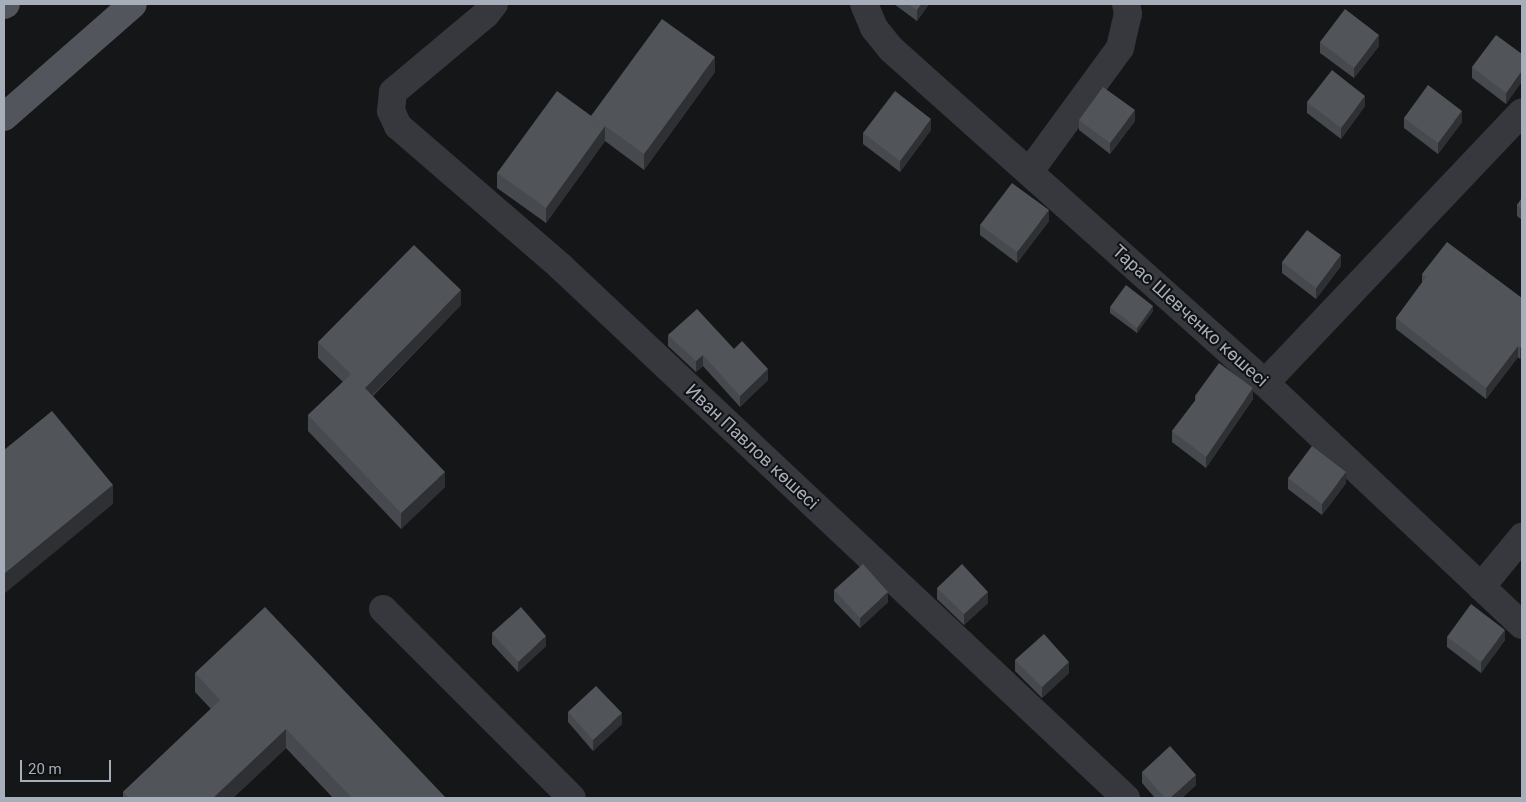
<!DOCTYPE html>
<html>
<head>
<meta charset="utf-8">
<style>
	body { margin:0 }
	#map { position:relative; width:1526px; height:802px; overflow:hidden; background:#151618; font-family:Roboto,sans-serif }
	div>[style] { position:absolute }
	.minor>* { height:28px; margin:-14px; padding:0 14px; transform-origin:14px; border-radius:14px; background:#36383d }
	.major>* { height:28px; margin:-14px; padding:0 14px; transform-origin:14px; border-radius:14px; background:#52555c }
	.wall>* { inset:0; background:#46494d }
	.shaded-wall>* { inset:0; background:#2e3033 }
	.building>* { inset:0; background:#515459 }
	span { translate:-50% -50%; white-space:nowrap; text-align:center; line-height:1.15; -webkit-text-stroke:4px #101113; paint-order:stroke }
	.street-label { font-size:18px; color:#a6aeb9 }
	.frame { position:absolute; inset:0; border:5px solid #a6aeb9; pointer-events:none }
	.scale { position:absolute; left:20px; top:760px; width:91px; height:22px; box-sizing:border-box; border:2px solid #a6aeb9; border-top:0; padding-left:6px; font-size:15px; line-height:18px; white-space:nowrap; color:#a6aeb9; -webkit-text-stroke:4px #101113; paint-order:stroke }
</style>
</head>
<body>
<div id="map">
	<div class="minor">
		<i style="left:494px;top:4px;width:13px;rotate:129deg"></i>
		<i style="left:486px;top:14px;width:121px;rotate:140deg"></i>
		<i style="left:393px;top:92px;width:19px;rotate:96deg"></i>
		<i style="left:391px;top:111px;width:17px;rotate:65deg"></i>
		<i style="left:398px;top:126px;width:214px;rotate:40.8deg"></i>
		<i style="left:560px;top:266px;width:777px;rotate:43.23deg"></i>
		<i style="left:864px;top:4px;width:26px;rotate:67deg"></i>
		<i style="left:874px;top:28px;width:27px;rotate:51deg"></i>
		<i style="left:891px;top:49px;width:501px;rotate:41.77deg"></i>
		<i style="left:1265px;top:383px;width:353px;rotate:43.3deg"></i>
		<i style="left:1030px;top:171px;width:152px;rotate:-53.8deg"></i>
		<i style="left:1120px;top:48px;width:35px;rotate:-77deg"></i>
		<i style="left:1128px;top:14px;width:10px;rotate:-101deg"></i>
		<i style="left:1265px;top:383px;width:373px;rotate:-46.5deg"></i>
		<i style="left:1481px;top:587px;width:65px;rotate:-50.6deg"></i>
		<i style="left:383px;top:609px;width:267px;rotate:45deg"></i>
	</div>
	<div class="major">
		<i style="left:4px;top:5px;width:2px;rotate:-27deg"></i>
		<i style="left:4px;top:117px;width:171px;rotate:-41.2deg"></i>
	</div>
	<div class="wall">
		<i style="clip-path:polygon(894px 4px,929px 4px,917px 21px)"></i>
		<i style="clip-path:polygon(1320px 42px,1379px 46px,1354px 78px,1320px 53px)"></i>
		<i style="clip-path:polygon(1522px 54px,1506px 104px,1472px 78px,1472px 67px)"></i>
		<i style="clip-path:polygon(715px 72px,644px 170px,605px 141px,546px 223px,497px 188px,497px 173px,591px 116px)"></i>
		<i style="clip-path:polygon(1307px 102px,1365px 106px,1341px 139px,1307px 113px)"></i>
		<i style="clip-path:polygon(1404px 118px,1462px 122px,1438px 154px,1404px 128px)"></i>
		<i style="clip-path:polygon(1079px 120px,1135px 121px,1110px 154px,1079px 130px)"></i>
		<i style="clip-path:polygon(931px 130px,900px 172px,863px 144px,863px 133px)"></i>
		<i style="clip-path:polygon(1522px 198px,1522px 220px,1517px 216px,1517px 205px)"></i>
		<i style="clip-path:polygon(1049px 221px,1017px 263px,980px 235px,980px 225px)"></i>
		<i style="clip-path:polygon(1282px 262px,1341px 266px,1316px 299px,1282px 273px)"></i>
		<i style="clip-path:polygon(1422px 274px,1522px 298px,1522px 356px,1520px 359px,1518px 357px,1486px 399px,1396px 329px,1396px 318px,1422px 283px)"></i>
		<i style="clip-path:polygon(461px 305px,373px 396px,445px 487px,401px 529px,308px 431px,308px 415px,343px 382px,318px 358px,318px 342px)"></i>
		<i style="clip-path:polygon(1110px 307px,1153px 311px,1137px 333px,1110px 313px)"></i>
		<i style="clip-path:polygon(668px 335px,734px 349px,768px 380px,740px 407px,703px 366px,696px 372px,668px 346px)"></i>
		<i style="clip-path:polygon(1195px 396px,1253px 399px,1206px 468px,1172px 442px,1172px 431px,1195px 401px)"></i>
		<i style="clip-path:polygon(1288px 478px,1346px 483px,1322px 515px,1288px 489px)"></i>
		<i style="clip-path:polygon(937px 588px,988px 603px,964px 625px,937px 599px)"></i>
		<i style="clip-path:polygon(834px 590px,888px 602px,860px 628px,834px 601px)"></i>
		<i style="clip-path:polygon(492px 633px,546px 646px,518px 672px,492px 644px)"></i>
		<i style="clip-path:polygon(1447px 637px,1505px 640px,1481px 673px,1447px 647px)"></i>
		<i style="clip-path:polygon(1015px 660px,1069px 673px,1042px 698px,1015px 671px)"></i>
		<i style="clip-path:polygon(195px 673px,446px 798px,333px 798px,286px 748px,233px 798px,123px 798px,123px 792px,211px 709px,195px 692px)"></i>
		<i style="clip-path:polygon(568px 712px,622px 724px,593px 751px,568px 722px)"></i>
		<i style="clip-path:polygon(1142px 772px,1196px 785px,1182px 798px,1155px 798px,1142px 783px)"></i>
	</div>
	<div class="shaded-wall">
		<i style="clip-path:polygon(921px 4px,929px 4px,917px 21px,917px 10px)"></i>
		<i style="clip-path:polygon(1379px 35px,1379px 46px,1354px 78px,1354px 68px)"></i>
		<i style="clip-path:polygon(715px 57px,715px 72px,644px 170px,644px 154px)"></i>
		<i style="clip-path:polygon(1522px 71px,1522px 82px,1506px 104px,1506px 93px)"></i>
		<i style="clip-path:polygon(1365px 96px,1365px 106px,1341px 139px,1341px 128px)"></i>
		<i style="clip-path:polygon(1135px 110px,1135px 121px,1110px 154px,1110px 143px)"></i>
		<i style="clip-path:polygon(1462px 111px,1462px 122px,1438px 154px,1438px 143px)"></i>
		<i style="clip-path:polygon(931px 119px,931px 130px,900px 172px,900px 161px)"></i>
		<i style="clip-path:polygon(605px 126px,605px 141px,546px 223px,546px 208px)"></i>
		<i style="clip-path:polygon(1049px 210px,1049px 221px,1017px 263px,1017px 252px)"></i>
		<i style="clip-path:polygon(1341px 255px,1341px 266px,1316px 299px,1316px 288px)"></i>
		<i style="clip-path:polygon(461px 290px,461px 305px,365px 403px,365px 388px)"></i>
		<i style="clip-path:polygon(1153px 306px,1153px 311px,1137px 333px,1137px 328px)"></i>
		<i style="clip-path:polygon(1522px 345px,1522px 356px,1520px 359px,1520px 348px)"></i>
		<i style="clip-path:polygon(1518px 346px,1518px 357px,1486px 399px,1486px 388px)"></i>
		<i style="clip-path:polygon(703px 355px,703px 366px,696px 372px,696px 361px)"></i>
		<i style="clip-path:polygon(768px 369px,768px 380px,740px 407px,740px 396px)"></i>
		<i style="clip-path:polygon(1253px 388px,1253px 399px,1206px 468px,1206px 457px)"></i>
		<i style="clip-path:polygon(445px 472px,445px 487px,401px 529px,401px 513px)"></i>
		<i style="clip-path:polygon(1346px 472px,1346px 483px,1322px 515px,1322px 504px)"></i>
		<i style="clip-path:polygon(113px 485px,113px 504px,4px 594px,4px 574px)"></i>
		<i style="clip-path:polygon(888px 592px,888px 602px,860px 628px,860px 618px)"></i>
		<i style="clip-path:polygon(988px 592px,988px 603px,964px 625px,964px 614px)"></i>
		<i style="clip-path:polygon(1505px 630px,1505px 640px,1481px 673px,1481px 662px)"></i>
		<i style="clip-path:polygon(546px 636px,546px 646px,518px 672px,518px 662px)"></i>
		<i style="clip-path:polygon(1069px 662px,1069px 673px,1042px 698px,1042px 687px)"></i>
		<i style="clip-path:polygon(622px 713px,622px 724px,593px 751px,593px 740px)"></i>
		<i style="clip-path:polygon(286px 729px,286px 748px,233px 798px,213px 798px)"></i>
		<i style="clip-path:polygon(1196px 775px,1196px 785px,1182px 798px,1170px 798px)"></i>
	</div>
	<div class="building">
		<i style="clip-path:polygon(908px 4px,921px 4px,917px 10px)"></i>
		<i style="clip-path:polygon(1345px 9px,1379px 35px,1354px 68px,1320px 42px)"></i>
		<i style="clip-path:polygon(662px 19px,715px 57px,644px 154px,591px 116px)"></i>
		<i style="clip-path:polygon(1496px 35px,1522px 54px,1522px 71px,1506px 93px,1472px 67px)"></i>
		<i style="clip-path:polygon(1332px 70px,1365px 96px,1341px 128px,1307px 102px)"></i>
		<i style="clip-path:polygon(1428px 85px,1462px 111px,1438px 143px,1404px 118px)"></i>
		<i style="clip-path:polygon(1103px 87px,1135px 110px,1110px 143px,1079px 120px)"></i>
		<i style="clip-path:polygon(557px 91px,605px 126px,546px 208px,497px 173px)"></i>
		<i style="clip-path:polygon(895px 91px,931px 119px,900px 161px,863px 133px)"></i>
		<i style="clip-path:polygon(1012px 183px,1049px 210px,1017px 252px,980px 225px)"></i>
		<i style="clip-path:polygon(1522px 198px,1522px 209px,1517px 205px)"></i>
		<i style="clip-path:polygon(1307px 230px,1341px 255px,1316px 288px,1282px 262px)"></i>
		<i style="clip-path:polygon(1447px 242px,1522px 298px,1522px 345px,1520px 348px,1518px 346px,1486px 388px,1396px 318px,1426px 277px,1422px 274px)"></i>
		<i style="clip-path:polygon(414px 245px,461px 290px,365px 388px,445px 472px,401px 513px,308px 415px,351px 374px,318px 342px)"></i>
		<i style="clip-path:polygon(1126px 285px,1153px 306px,1137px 328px,1110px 307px)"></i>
		<i style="clip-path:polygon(697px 309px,734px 349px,742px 341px,768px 369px,740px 396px,703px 355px,696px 361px,668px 335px)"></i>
		<i style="clip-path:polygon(1219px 363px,1253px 388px,1206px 457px,1172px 431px,1197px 398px,1195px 396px)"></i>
		<i style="clip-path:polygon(52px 411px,113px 485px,4px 574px,4px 450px)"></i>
		<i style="clip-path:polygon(1312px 446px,1346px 472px,1322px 504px,1288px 478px)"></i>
		<i style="clip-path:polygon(863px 564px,888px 592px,860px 618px,834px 590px)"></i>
		<i style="clip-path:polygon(962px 564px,988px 592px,964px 614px,937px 588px)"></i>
		<i style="clip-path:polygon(1471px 604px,1505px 630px,1481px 662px,1447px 637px)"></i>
		<i style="clip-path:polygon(265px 607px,446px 798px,352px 798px,286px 729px,213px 798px,129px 798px,123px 792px,220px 700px,195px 673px)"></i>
		<i style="clip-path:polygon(521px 607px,546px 636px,518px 662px,492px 633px)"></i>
		<i style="clip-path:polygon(1044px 634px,1069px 662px,1042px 687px,1015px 660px)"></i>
		<i style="clip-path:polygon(596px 686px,622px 713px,593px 740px,568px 712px)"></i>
		<i style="clip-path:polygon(1170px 746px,1196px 775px,1170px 798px,1165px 798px,1142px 772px)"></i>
	</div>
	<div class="street-label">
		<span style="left:1190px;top:316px;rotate:42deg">Тарас Шевченко көшесі</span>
		<span style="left:752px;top:447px;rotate:43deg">Иван Павлов көшесі</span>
	</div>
	<div class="frame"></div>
	<div class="scale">20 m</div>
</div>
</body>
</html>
